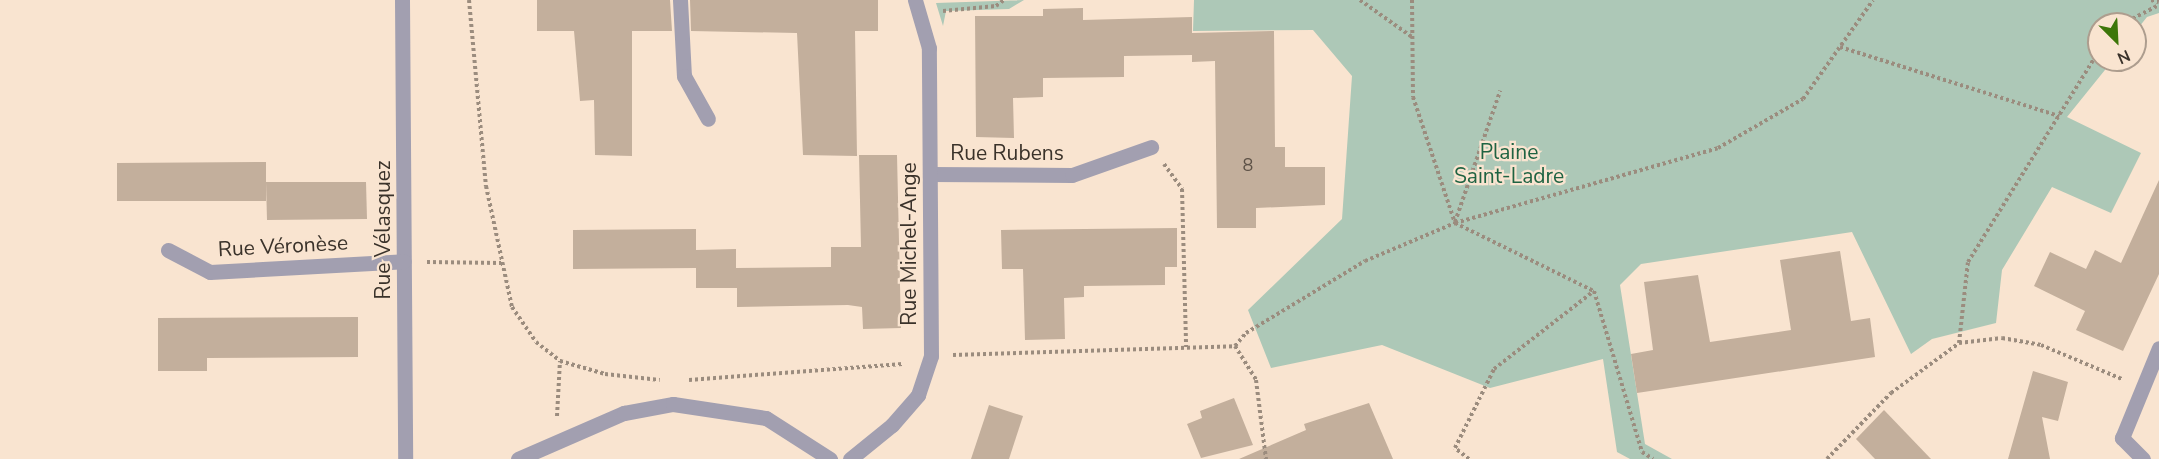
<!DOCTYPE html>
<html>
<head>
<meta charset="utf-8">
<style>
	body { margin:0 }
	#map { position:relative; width:2159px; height:459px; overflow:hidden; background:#f9e4d0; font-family:"Nunito Sans",sans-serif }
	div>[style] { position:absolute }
	.green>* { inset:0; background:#adc8b7 }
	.building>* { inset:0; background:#c3af9c }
	.path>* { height:4px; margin-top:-2px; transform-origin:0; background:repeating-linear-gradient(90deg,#9b8c7e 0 3px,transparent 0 6px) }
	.minor>* { height:15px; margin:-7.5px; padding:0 7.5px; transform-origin:7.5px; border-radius:7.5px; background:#a29fb0 }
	span { translate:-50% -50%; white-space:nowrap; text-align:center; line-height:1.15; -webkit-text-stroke:4.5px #f9e4d0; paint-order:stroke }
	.number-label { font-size:18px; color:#5c5146 }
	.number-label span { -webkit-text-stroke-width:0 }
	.park-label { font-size:21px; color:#1f6342 }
	.street-label { font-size:21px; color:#3a322a }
	.north { position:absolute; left:2087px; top:12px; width:60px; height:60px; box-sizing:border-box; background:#f9e4d0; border:2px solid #ad9d8e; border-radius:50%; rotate:156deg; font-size:16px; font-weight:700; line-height:24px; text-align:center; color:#3a322a }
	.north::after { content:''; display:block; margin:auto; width:21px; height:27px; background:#3d7609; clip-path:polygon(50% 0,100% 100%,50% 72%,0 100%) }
</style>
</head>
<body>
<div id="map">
	<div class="green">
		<i style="clip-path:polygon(1024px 0,1009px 9px,946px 11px,943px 26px,936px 3px)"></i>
		<i style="clip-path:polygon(1194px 0,2159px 0,2159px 13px,2147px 17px,2135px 32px,2135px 24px,2099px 24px,2099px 60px,2113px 60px,2067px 117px,2141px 153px,2111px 213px,2052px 187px,2002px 270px,1996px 323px,1932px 339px,1911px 354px,1852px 232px,1641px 264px,1620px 285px,1645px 444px,1672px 459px,1630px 459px,1617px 452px,1603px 359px,1490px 388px,1382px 345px,1271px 368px,1248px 310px,1342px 219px,1352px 76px,1313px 30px,1193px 31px)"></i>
	</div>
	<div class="building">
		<i style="clip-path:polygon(537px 0,670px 0,672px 31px,632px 31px,632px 156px,595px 155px,594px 100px,580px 101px,574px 31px,537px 31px)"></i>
		<i style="clip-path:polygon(690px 0,878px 0,878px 31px,855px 31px,857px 156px,803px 155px,797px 33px,691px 31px)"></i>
		<i style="clip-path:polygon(1083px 8px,1083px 20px,1192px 17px,1192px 33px,1274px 31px,1275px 147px,1285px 147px,1285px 167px,1325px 167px,1325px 205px,1256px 208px,1256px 228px,1217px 228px,1215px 61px,1192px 62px,1192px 55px,1124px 56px,1124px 77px,1043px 78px,1043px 97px,1013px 98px,1014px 138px,976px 137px,975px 16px,1043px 16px,1043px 9px)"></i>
		<i style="clip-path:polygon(859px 155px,897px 155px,901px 328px,863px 329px,862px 307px,848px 305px,737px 307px,737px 288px,696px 288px,696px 252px,696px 268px,573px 269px,573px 230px,696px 229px,696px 250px,736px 249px,736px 268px,831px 267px,831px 247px,861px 247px)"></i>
		<i style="clip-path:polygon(266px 162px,266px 201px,117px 201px,117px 163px)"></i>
		<i style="clip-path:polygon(2159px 180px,2159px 274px,2123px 351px,2076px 330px,2085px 311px,2034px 286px,2050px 252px,2086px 269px,2095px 250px,2121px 263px)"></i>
		<i style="clip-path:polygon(266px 182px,366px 182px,367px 219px,267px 220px)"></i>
		<i style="clip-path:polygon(1177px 228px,1177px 267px,1165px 267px,1165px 285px,1084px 286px,1084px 297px,1064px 298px,1065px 339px,1025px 340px,1023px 269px,1002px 269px,1001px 230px)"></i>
		<i style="clip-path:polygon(1840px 251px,1851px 321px,1870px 318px,1875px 357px,1637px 393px,1631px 354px,1653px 350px,1644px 282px,1698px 275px,1710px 342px,1791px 330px,1780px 260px)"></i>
		<i style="clip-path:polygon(358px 317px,358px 357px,207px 358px,207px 371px,158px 371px,158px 318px)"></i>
		<i style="clip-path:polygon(2033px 371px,2068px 382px,2058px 421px,2042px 417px,2050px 459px,2008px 459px)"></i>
		<i style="clip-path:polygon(1234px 398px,1253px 445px,1201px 458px,1187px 424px,1202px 418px,1200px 411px)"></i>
		<i style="clip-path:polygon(1369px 403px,1393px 459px,1239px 459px,1306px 430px,1304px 424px)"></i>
		<i style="clip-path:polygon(989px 405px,1023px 416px,1009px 459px,971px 459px)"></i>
		<i style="clip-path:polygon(1884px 410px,1931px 459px,1875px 459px,1856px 439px)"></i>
	</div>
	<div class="path">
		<i style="left:469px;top:0;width:187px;rotate:84.8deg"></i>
		<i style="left:486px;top:186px;width:124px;rotate:77.9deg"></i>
		<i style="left:512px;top:307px;width:42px;rotate:55.6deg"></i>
		<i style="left:536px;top:342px;width:31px;rotate:38deg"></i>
		<i style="left:1360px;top:0;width:64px;rotate:35.4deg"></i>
		<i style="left:1412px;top:0;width:97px;rotate:89.4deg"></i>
		<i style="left:1413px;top:97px;width:133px;rotate:71.6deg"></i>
		<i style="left:1455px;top:223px;width:155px;rotate:26.1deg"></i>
		<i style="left:1594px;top:291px;width:168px;rotate:73.4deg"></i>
		<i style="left:1642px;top:452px;width:13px;rotate:32deg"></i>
		<i style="left:2151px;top:0;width:8px;rotate:14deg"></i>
		<i style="left:943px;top:11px;width:53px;rotate:-5.4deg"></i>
		<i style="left:996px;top:6px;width:10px;rotate:-37deg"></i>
		<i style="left:2122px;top:24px;width:42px;rotate:-27.2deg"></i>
		<i style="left:1840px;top:47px;width:230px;rotate:17.5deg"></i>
		<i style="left:1164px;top:164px;width:31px;rotate:54deg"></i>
		<i style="left:1182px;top:189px;width:158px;rotate:88.5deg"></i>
		<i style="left:1455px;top:222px;width:139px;rotate:-71deg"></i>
		<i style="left:427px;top:262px;width:74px;rotate:0.8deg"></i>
		<i style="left:1959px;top:343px;width:81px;rotate:-83.7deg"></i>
		<i style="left:1968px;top:262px;width:248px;rotate:-58.2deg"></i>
		<i style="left:1235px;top:346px;width:17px;rotate:-50deg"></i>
		<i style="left:1246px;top:333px;width:139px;rotate:-31.2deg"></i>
		<i style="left:1365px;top:261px;width:98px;rotate:-22.9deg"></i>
		<i style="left:1455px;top:223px;width:273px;rotate:-15.9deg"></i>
		<i style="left:1718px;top:148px;width:98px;rotate:-30deg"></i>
		<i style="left:1803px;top:99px;width:121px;rotate:-54.7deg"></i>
		<i style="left:953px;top:355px;width:282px;rotate:-1.8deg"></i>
		<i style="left:1235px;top:346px;width:40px;rotate:58deg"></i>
		<i style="left:1256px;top:380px;width:80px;rotate:82.8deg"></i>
		<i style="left:689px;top:380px;width:214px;rotate:-4.3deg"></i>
		<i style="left:557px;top:416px;width:55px;rotate:-86.9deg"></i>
		<i style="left:560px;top:361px;width:47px;rotate:16.1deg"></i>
		<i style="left:605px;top:374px;width:55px;rotate:6.2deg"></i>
		<i style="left:1469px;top:459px;width:18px;rotate:-142deg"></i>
		<i style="left:1455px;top:448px;width:88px;rotate:-63.7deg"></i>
		<i style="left:1494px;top:369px;width:127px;rotate:-38deg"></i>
		<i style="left:1827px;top:459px;width:92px;rotate:-45.9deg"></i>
		<i style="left:1891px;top:393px;width:84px;rotate:-36.3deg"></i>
		<i style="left:1959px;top:343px;width:43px;rotate:-6.6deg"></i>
		<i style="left:2002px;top:338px;width:40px;rotate:10deg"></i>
		<i style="left:2041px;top:345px;width:88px;rotate:22.8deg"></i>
	</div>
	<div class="minor">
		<i style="left:402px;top:0;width:459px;rotate:89.6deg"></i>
		<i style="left:680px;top:0;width:76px;rotate:87deg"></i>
		<i style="left:684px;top:76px;width:49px;rotate:60.8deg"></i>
		<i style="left:930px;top:174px;width:142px;rotate:0.4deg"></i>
		<i style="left:1072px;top:175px;width:84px;rotate:-19.5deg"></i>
		<i style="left:168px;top:250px;width:47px;rotate:27.6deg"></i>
		<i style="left:210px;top:272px;width:194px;rotate:-3.2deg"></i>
		<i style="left:518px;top:459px;width:116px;rotate:-23.5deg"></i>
		<i style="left:624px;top:413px;width:50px;rotate:-10.4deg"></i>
		<i style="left:673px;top:404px;width:94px;rotate:8.6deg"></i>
		<i style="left:766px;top:418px;width:76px;rotate:32.6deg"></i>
		<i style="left:850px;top:459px;width:54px;rotate:-39deg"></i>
		<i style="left:892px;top:425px;width:40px;rotate:-49deg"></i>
		<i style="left:918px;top:395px;width:41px;rotate:-71.6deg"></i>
		<i style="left:931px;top:356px;width:308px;rotate:-90.4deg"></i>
		<i style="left:929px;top:48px;width:50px;rotate:-106.3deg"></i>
		<i style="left:2143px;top:459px;width:30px;rotate:-135deg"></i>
		<i style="left:2122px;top:438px;width:97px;rotate:-67.7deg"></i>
	</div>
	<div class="number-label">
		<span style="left:1248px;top:165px">8</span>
	</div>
	<div class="park-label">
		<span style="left:1509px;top:164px">Plaine<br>Saint-Ladre</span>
	</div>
	<div class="street-label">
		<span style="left:1007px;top:153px">Rue Rubens</span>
		<span style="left:383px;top:230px;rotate:-90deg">Rue Vélasquez</span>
		<span style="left:909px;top:244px;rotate:-90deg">Rue Michel-Ange</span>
		<span style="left:283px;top:246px;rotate:-3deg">Rue Véronèse</span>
	</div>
	<div class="north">N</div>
</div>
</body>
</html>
